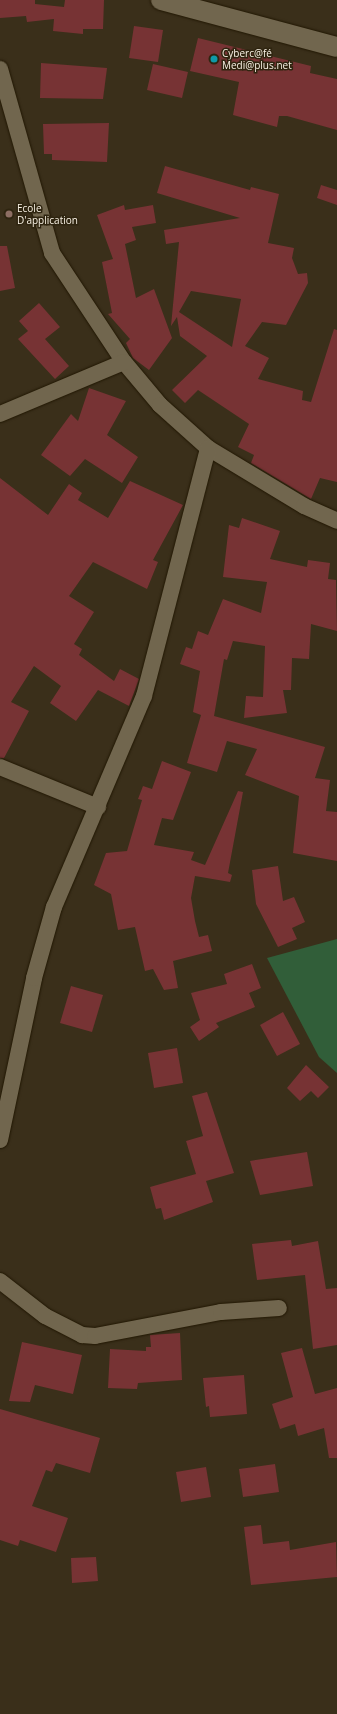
<!DOCTYPE html>
<html>
<head>
<meta charset="utf-8">
<style>
	body { margin:0 }
	#map { position:relative; width:337px; height:1714px; overflow:hidden; background:#3a2f1a; font-family:"Open Sans",sans-serif }
	div>[style] { position:absolute }
	.green>* { inset:0; background:#315e39 }
	.building>* { inset:0; background:#773334 }
	.roads { filter:drop-shadow(0 0 1px #211703) drop-shadow(0 0 1px #211703) }
	.minor>* { height:16px; margin:-8px; padding:0 8px; transform-origin:8px; border-radius:8px; background:#71664e }
	.tertiary>* { height:20px; margin:-10px; padding:0 10px; transform-origin:10px; border-radius:10px; background:#71664e }
	.dots>* { width:11px; height:11px; translate:-50% -50%; box-sizing:border-box; border:2px solid #2f2510; border-radius:50% }
	span { translate:-50% -50%; white-space:nowrap; text-align:center; line-height:1.15; -webkit-text-stroke:3px #2f2510; paint-order:stroke }
	.poi-label { font-size:10px; color:#f8f1e4 }
	.left { translate:0 -50%; text-align:left }
</style>
</head>
<body>
<div id="map">
	<div class="green">
		<i style="clip-path:polygon(337px 939px,337px 1073px,319px 1057px,267px 958px)"></i>
	</div>
	<div class="building">
		<i style="clip-path:polygon(0 0,35px 0,35px 4px,64px 7px,65px 0,104px 0,103px 29px,83px 29px,83px 34px,53px 31px,54px 19px,27px 22px,26px 16px,0 18px)"></i>
		<i style="clip-path:polygon(134px 26px,163px 30px,158px 62px,129px 58px)"></i>
		<i style="clip-path:polygon(198px 38px,311px 66px,310px 73px,337px 79px,337px 130px,287px 116px,279px 116px,277px 127px,233px 115px,239px 82px,190px 71px)"></i>
		<i style="clip-path:polygon(41px 63px,107px 68px,103px 99px,40px 98px)"></i>
		<i style="clip-path:polygon(153px 64px,188px 72px,182px 98px,147px 90px)"></i>
		<i style="clip-path:polygon(109px 123px,107px 162px,52px 160px,52px 154px,44px 154px,43px 124px)"></i>
		<i style="clip-path:polygon(evenodd,165px 166px,250px 190px,251px 187px,279px 194px,268px 243px,294px 248px,292px 258px,298px 274px,307px 273px,308px 283px,286px 325px,262px 322px,245px 346px,269px 358px,258px 379px,303px 391px,302px 400px,311px 402px,334px 329px,337px 330px,337px 482px,320px 478px,311px 499px,251px 463px,254px 455px,238px 447px,249px 424px,198px 390px,185px 403px,172px 390px,207px 356px,180px 336px,177px 317px,171px 326px,179px 242px,166px 244px,164px 230px,240px 218px,157px 193px,165px 166px,191px 291px,241px 299px,232px 347px,179px 312px,191px 291px)"></i>
		<i style="clip-path:polygon(321px 185px,337px 190px,337px 205px,317px 198px)"></i>
		<i style="clip-path:polygon(124px 205px,125px 210px,153px 205px,156px 223px,132px 227px,136px 240px,125px 244px,136px 298px,154px 289px,172px 338px,149px 370px,133px 358px,126px 343px,130px 339px,108px 314px,112px 313px,102px 262px,113px 259px,97px 215px)"></i>
		<i style="clip-path:polygon(0 246px,7px 246px,15px 288px,0 291px)"></i>
		<i style="clip-path:polygon(39px 303px,60px 327px,45px 339px,69px 366px,55px 379px,18px 339px,28px 331px,19px 321px)"></i>
		<i style="clip-path:polygon(89px 388px,126px 401px,107px 435px,138px 457px,122px 483px,85px 459px,70px 476px,41px 455px,71px 414px,78px 421px)"></i>
		<i style="clip-path:polygon(0 478px,48px 515px,69px 484px,82px 493px,78px 500px,108px 518px,130px 481px,183px 505px,153px 560px,158px 562px,147px 589px,93px 562px,69px 596px,94px 612px,74px 644px,82px 649px,79px 655px,114px 681px,120px 669px,139px 679px,129px 706px,98px 690px,76px 721px,50px 703px,61px 686px,34px 666px,11px 702px,29px 711px,4px 758px,0 758px)"></i>
		<i style="clip-path:polygon(242px 518px,280px 531px,270px 559px,307px 567px,308px 560px,330px 563px,328px 579px,336px 580px,337px 631px,311px 624px,309px 659px,292px 658px,291px 690px,283px 690px,287px 713px,244px 718px,246px 696px,263px 697px,265px 646px,233px 641px,227px 660px,224px 659px,214px 716px,325px 747px,315px 778px,330px 780px,326px 811px,337px 812px,337px 861px,293px 853px,299px 796px,245px 775px,257px 749px,227px 741px,217px 772px,187px 763px,201px 715px,193px 712px,200px 671px,180px 664px,186px 647px,192px 649px,198px 631px,208px 635px,223px 599px,261px 613px,267px 582px,223px 577px,229px 525px,239px 528px)"></i>
		<i style="clip-path:polygon(162px 761px,191px 772px,173px 820px,162px 818px,154px 845px,194px 852px,191px 860px,205px 865px,238px 791px,243px 792px,228px 873px,232px 875px,230px 882px,195px 876px,191px 898px,195px 921px,199px 937px,208px 935px,212px 951px,173px 961px,178px 988px,164px 990px,153px 969px,145px 971px,135px 927px,118px 930px,111px 894px,94px 885px,106px 853px,127px 851px,142px 800px,138px 799px,143px 786px,152px 789px)"></i>
		<i style="clip-path:polygon(278px 866px,283px 901px,294px 897px,305px 922px,292px 928px,297px 939px,278px 947px,256px 904px,252px 870px)"></i>
		<i style="clip-path:polygon(252px 964px,261px 988px,249px 993px,255px 1007px,216px 1023px,219px 1027px,199px 1041px,190px 1027px,200px 1020px,191px 993px,227px 984px,224px 974px)"></i>
		<i style="clip-path:polygon(71px 986px,103px 995px,92px 1032px,60px 1023px)"></i>
		<i style="clip-path:polygon(283px 1012px,300px 1044px,277px 1056px,260px 1025px)"></i>
		<i style="clip-path:polygon(177px 1048px,183px 1083px,154px 1088px,148px 1053px)"></i>
		<i style="clip-path:polygon(306px 1065px,329px 1087px,318px 1098px,311px 1091px,300px 1101px,287px 1088px)"></i>
		<i style="clip-path:polygon(207px 1092px,234px 1173px,206px 1181px,213px 1202px,164px 1220px,161px 1208px,156px 1209px,150px 1187px,196px 1174px,186px 1141px,203px 1136px,192px 1096px)"></i>
		<i style="clip-path:polygon(307px 1152px,313px 1186px,260px 1195px,250px 1161px)"></i>
		<i style="clip-path:polygon(291px 1240px,292px 1246px,318px 1241px,326px 1289px,337px 1288px,337px 1345px,313px 1349px,305px 1275px,257px 1280px,252px 1244px)"></i>
		<i style="clip-path:polygon(180px 1333px,182px 1380px,138px 1383px,137px 1389px,108px 1388px,110px 1349px,146px 1351px,146px 1347px,151px 1347px,150px 1335px)"></i>
		<i style="clip-path:polygon(22px 1342px,82px 1355px,73px 1394px,35px 1385px,30px 1402px,9px 1401px)"></i>
		<i style="clip-path:polygon(302px 1348px,315px 1394px,337px 1388px,337px 1458px,329px 1458px,324px 1428px,298px 1436px,295px 1424px,280px 1429px,272px 1404px,293px 1397px,281px 1353px)"></i>
		<i style="clip-path:polygon(244px 1375px,247px 1414px,210px 1417px,209px 1406px,206px 1407px,203px 1378px)"></i>
		<i style="clip-path:polygon(0 1409px,100px 1438px,90px 1473px,56px 1463px,52px 1472px,46px 1470px,32px 1506px,68px 1518px,56px 1552px,20px 1540px,18px 1546px,0 1540px)"></i>
		<i style="clip-path:polygon(275px 1464px,279px 1492px,243px 1497px,239px 1469px)"></i>
		<i style="clip-path:polygon(206px 1467px,211px 1497px,181px 1502px,176px 1472px)"></i>
		<i style="clip-path:polygon(261px 1525px,263px 1544px,289px 1541px,290px 1550px,336px 1542px,337px 1577px,251px 1585px,244px 1527px)"></i>
		<i style="clip-path:polygon(96px 1557px,98px 1581px,72px 1583px,71px 1558px)"></i>
	</div>
	<div class="roads">
		<div class="minor">
			<i style="left:0;top:69px;width:191px;rotate:74.2deg"></i>
			<i style="left:52px;top:253px;width:131px;rotate:56.6deg"></i>
			<i style="left:124px;top:362px;width:56px;rotate:50.1deg"></i>
			<i style="left:160px;top:405px;width:64px;rotate:41.9deg"></i>
			<i style="left:208px;top:448px;width:112px;rotate:31.1deg"></i>
			<i style="left:304px;top:506px;width:36px;rotate:24deg"></i>
			<i style="left:0;top:414px;width:134px;rotate:-22.8deg"></i>
			<i style="left:0;top:767px;width:106px;rotate:22.2deg"></i>
			<i style="left:0;top:1140px;width:166px;rotate:-78.1deg"></i>
			<i style="left:34px;top:978px;width:74px;rotate:-74.3deg"></i>
			<i style="left:54px;top:907px;width:229px;rotate:-66.9deg"></i>
			<i style="left:144px;top:696px;width:256px;rotate:-75.5deg"></i>
			<i style="left:0;top:1281px;width:57px;rotate:37.9deg"></i>
			<i style="left:45px;top:1316px;width:42px;rotate:27.2deg"></i>
			<i style="left:82px;top:1335px;width:13px;rotate:4deg"></i>
			<i style="left:95px;top:1336px;width:128px;rotate:-10.8deg"></i>
			<i style="left:221px;top:1312px;width:58px;rotate:-3.9deg"></i>
		</div>
		<div class="tertiary">
			<i style="left:161px;top:0;width:182px;rotate:15deg"></i>
		</div>
	</div>
	<div class="dots">
		<i style="left:214px;top:59px;background:#0f9aa8"></i>
		<i style="left:9px;top:214px;background:#8d6e63"></i>
	</div>
	<div class="poi-label">
		<span class="left" style="left:222px;top:59px">Cyberc@fé<br>Medi@plus.net</span>
		<span class="left" style="left:17px;top:214px">Ecole<br>D'application</span>
	</div>
</div>
</body>
</html>
